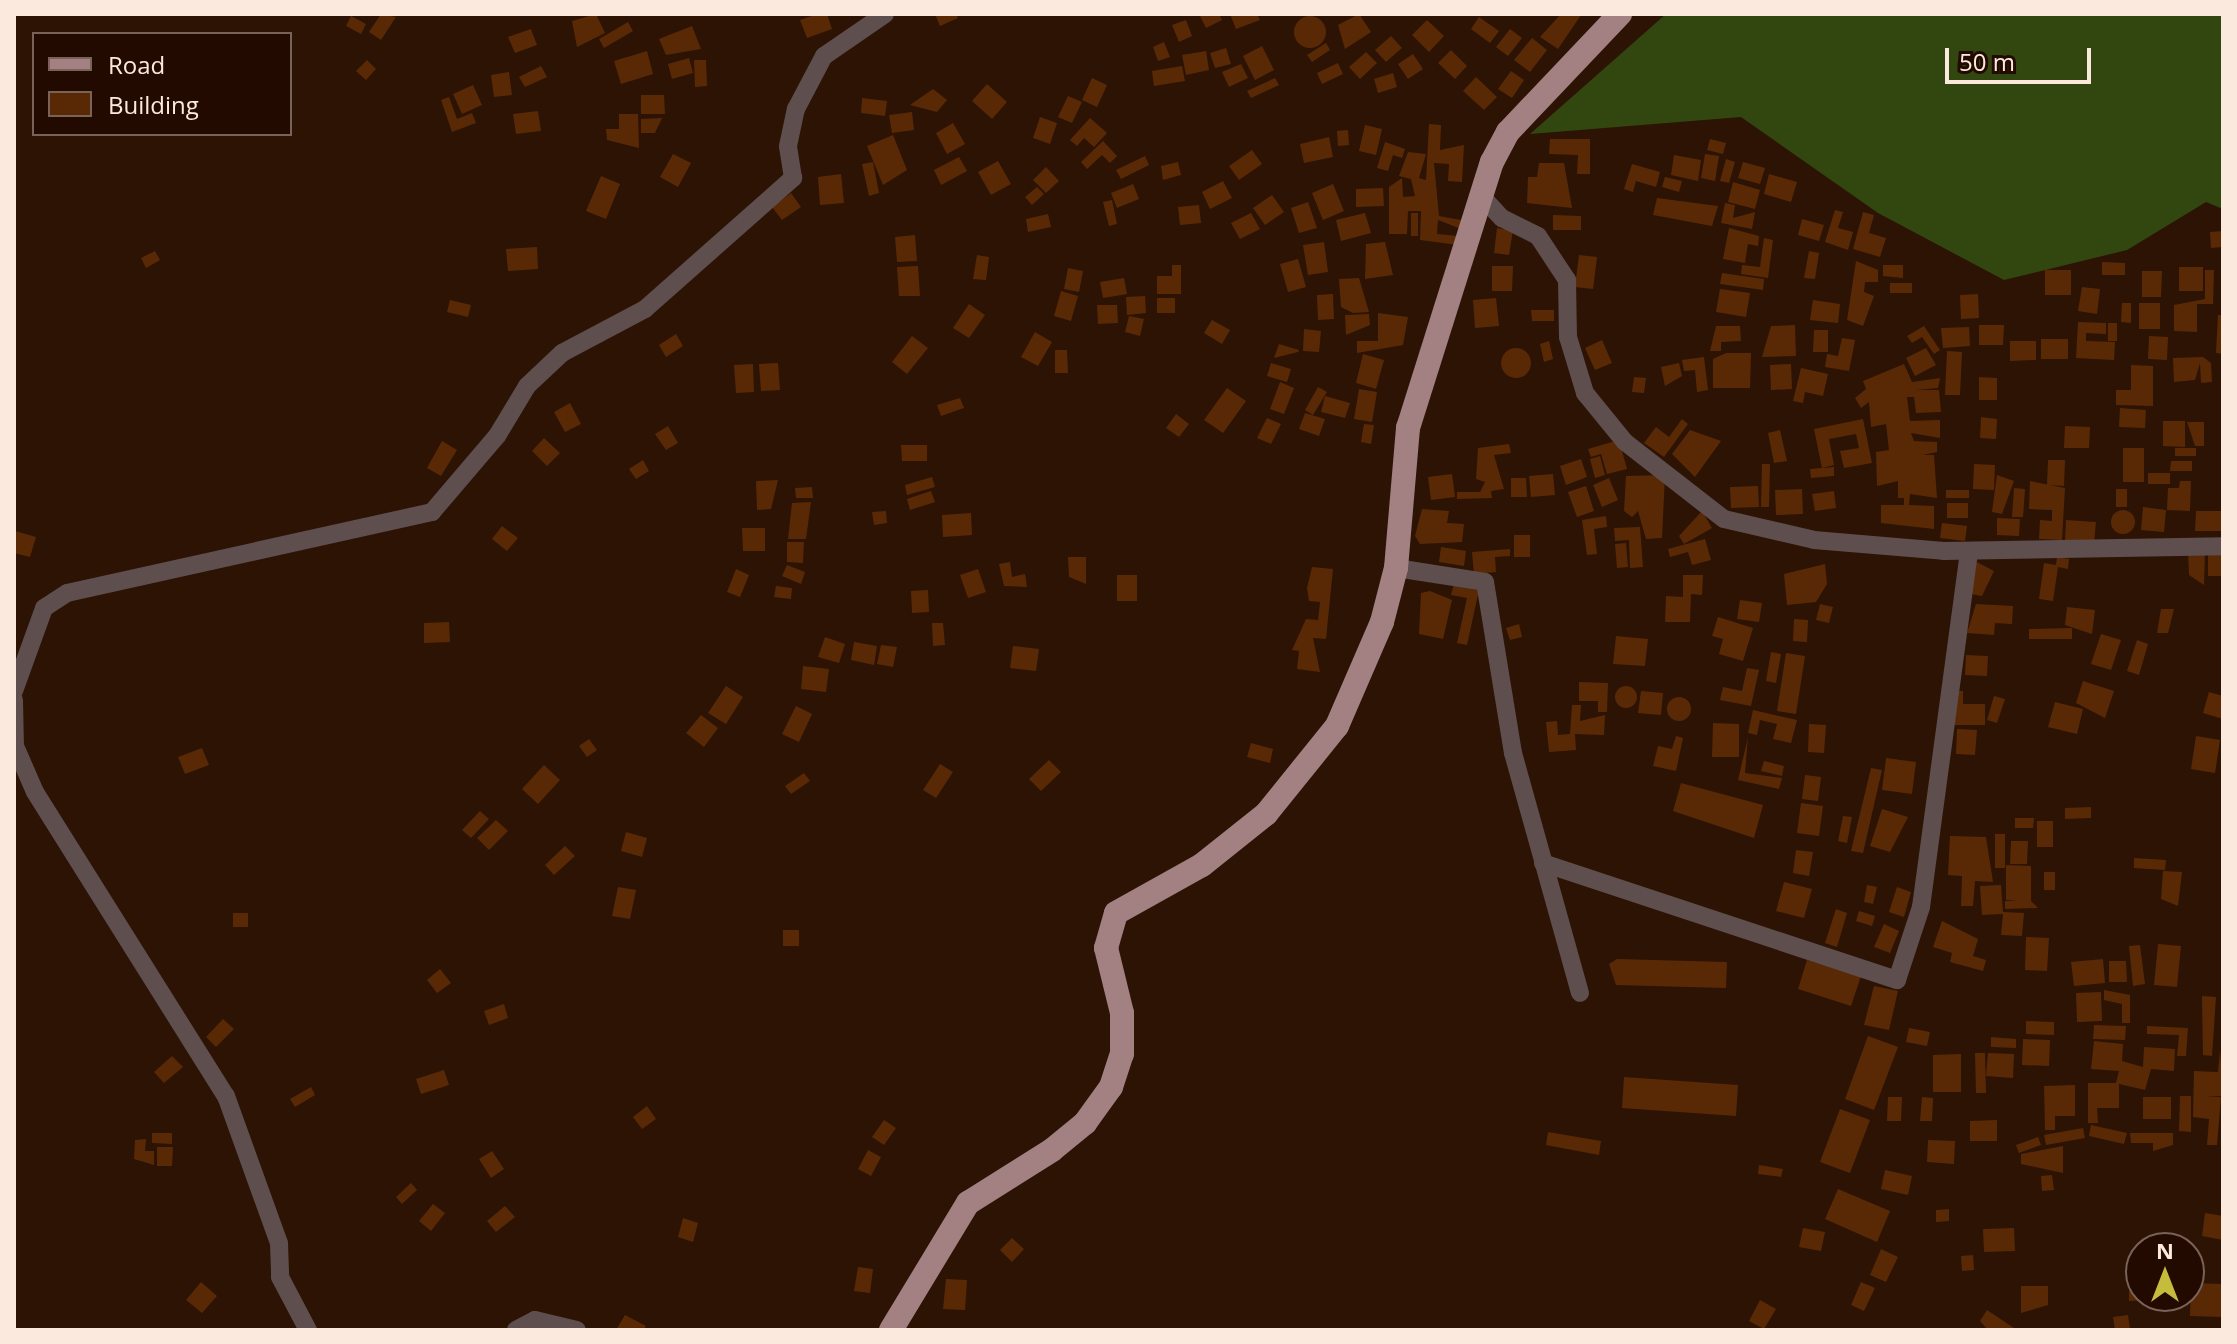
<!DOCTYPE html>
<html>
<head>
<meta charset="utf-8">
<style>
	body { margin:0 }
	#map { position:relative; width:2237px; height:1344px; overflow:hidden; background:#2c1304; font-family:"Open Sans",sans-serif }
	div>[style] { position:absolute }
	.forest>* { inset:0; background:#32470f }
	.building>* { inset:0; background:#592906 }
	.round { border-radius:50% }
	.minor>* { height:18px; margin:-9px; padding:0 9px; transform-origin:9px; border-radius:9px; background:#5e4e4e }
	.major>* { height:24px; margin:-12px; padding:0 12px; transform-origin:12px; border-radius:12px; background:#a38182 }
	span { translate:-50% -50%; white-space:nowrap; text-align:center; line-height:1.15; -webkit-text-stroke:7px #220a00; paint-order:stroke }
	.frame { position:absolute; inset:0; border:16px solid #fbe9de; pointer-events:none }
	.legend { position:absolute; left:32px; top:32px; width:260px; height:104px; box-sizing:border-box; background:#220a00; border:2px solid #796359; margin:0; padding:10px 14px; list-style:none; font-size:24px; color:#fbe9de }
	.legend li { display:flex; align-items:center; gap:16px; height:40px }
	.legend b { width:40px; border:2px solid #796359 }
	.north { position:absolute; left:2125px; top:1232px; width:80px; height:80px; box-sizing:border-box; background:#220a00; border:2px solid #796359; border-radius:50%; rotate:0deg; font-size:22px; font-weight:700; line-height:32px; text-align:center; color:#fbe9de }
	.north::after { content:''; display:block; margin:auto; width:28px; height:36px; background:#c5bc3d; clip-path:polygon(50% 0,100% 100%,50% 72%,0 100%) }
	.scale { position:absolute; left:1945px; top:48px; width:146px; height:36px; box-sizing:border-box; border:4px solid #fbe9de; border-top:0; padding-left:10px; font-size:24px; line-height:28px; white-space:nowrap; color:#fbe9de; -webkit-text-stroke:6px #220a00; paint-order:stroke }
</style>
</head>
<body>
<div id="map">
	<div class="forest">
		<i style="clip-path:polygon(1666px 14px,2223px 14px,2223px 209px,2206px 202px,2127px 250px,2004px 280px,1878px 213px,1741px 117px,1530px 134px)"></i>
	</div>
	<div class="building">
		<i style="clip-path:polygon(381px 14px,396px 17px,381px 40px,369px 32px)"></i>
		<i style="clip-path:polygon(596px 14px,605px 33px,577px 47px,572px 21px)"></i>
		<i style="clip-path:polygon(817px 14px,827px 14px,832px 29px,807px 38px,800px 20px)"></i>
		<i style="clip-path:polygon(935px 14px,956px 14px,958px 18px,940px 26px)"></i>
		<i style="clip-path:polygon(1199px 14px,1219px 14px,1222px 20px,1206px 28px)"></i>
		<i style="clip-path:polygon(1230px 14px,1257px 14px,1260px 20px,1236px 29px)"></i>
		<i style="clip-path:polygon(1359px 14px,1371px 32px,1345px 49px,1338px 25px)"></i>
		<i style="clip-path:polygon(1561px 14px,1581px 15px,1558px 49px,1540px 37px)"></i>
		<i class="round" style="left:1294px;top:16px;width:32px;height:32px"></i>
		<i style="clip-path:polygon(351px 16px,366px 24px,361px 34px,346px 26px)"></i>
		<i style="clip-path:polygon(1479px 17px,1499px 31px,1490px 43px,1471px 29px)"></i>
		<i style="clip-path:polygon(1186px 20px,1192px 36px,1179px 42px,1172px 25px)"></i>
		<i style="clip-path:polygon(1427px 20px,1444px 36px,1429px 52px,1412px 35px)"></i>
		<i style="clip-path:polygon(628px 22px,633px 31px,604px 48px,599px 39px)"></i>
		<i style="clip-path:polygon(692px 26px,701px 49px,666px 55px,659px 39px)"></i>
		<i style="clip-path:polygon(531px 29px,537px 45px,515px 53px,508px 37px)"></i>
		<i style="clip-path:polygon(1510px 29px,1522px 38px,1508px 56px,1496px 47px)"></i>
		<i style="clip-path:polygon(1391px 36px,1402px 48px,1386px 62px,1375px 50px)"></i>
		<i style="clip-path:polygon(1532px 38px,1547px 50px,1530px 72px,1514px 60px)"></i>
		<i style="clip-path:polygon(1164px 42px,1170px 57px,1158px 61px,1153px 47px)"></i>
		<i style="clip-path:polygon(1326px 43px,1330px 50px,1312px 62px,1307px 55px)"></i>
		<i style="clip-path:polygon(1262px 46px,1274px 70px,1255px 80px,1243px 56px)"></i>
		<i style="clip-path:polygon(1226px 48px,1231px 64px,1215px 68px,1210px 53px)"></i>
		<i style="clip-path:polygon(1451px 50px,1467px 66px,1455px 79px,1438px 63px)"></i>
		<i style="clip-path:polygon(647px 51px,653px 74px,621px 84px,614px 61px)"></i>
		<i style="clip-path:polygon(1206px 51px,1209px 70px,1186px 75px,1182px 55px)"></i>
		<i style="clip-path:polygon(1366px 52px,1377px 63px,1360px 79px,1349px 67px)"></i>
		<i style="clip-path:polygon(1413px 54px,1423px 69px,1408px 79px,1398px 64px)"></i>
		<i style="clip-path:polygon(689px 58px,693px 73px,672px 79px,668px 64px)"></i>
		<i style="clip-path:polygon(367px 60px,376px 69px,366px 80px,356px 71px)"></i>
		<i style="clip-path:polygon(694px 60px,706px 60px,707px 86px,695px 87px)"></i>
		<i style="clip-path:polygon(1338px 63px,1343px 74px,1322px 84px,1317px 73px)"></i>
		<i style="clip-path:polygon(1241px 64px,1248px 78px,1229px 87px,1222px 72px)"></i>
		<i style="clip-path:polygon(541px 66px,547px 77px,525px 87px,519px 77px)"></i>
		<i style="clip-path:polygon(1182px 66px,1185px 81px,1154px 86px,1152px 71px)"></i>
		<i style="clip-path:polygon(1511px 71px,1524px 80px,1512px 98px,1498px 89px)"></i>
		<i style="clip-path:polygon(509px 72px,512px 95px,494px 97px,491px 75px)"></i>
		<i style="clip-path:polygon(1393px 73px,1397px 87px,1378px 93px,1374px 79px)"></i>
		<i style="clip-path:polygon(1476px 77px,1497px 97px,1484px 110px,1463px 91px)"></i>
		<i style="clip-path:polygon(1092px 78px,1107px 85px,1097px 107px,1082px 100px)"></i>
		<i style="clip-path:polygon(1275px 78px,1279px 85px,1251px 98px,1247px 91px)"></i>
		<i style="clip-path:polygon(987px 84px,1007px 102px,992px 119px,972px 101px)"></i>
		<i style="clip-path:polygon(473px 85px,482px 105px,462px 114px,453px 94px)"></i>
		<i style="clip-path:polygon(933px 89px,947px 100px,937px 112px,910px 105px)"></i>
		<i style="clip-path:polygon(641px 95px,664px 95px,665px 114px,641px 114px)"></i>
		<i style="clip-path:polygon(1068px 96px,1082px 102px,1072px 123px,1058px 117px)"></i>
		<i style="clip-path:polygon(449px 97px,457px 119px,472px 113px,476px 123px,452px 132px,441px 100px)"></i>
		<i style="clip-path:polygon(862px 98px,887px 101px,885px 116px,861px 113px)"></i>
		<i style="clip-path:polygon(538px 111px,541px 131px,516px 134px,513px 114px)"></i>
		<i style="clip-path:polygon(912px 112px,914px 130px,892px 133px,889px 115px)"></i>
		<i style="clip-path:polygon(619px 114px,638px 114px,639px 148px,607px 140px,606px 129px,619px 129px)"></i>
		<i style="clip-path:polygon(1040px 117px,1057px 123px,1050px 144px,1033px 138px)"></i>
		<i style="clip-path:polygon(662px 118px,655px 133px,641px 133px,641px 119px)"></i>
		<i style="clip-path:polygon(1090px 118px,1107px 133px,1094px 147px,1084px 138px,1077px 146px,1070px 140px)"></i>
		<i style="clip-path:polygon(953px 123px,965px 144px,947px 154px,936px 133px)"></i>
		<i style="clip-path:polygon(1429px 124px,1441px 125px,1440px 150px,1464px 145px,1462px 182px,1448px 181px,1449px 164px,1434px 163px,1439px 216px,1461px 220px,1461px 229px,1438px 220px,1437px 234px,1458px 236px,1458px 245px,1420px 240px,1421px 211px,1408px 211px,1407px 234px,1389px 234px,1389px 187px,1402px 178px,1403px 197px,1415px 196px,1411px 179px,1399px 176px,1408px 152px,1426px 154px,1419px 178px,1426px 180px)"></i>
		<i style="clip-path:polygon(1365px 125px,1382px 129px,1376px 155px,1359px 151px)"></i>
		<i style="clip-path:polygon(1348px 130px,1349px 145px,1338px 146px,1337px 131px)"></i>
		<i style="clip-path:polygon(893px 135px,907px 170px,883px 185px,867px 146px)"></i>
		<i style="clip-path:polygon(1329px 137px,1333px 157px,1304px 163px,1300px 144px)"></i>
		<i style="clip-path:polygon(1550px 139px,1590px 139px,1590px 174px,1577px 174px,1578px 155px,1549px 154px)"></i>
		<i style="clip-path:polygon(1710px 139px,1726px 143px,1723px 154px,1707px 150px)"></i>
		<i style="clip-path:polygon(1103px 141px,1117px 156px,1110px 163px,1102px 155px,1087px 169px,1081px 162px)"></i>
		<i style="clip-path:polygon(1385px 142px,1405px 149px,1402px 158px,1393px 155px,1388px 171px,1377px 168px)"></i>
		<i style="clip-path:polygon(1252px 150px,1262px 164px,1239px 180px,1229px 166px)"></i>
		<i style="clip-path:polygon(673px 154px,691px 163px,678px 187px,660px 177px)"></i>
		<i style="clip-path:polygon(1705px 154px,1719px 156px,1715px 181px,1701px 178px)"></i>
		<i style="clip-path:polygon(1674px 155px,1701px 160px,1698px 181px,1671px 175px)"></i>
		<i style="clip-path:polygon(1145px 156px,1149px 165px,1121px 179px,1116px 170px)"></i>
		<i style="clip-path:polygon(959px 157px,967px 171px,941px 185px,934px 170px)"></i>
		<i style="clip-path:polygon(1726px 159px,1735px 162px,1729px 183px,1720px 181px)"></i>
		<i style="clip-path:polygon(998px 161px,1011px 184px,991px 195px,978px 172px)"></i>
		<i style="clip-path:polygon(873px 162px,879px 193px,869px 196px,862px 164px)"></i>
		<i style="clip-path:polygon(1178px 162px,1181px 175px,1163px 180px,1161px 166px)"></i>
		<i style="clip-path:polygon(1743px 162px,1765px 168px,1760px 184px,1738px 178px)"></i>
		<i style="clip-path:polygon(1539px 163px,1564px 163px,1572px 208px,1527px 203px,1528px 177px,1537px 177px)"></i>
		<i style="clip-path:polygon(1632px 164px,1660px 172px,1656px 187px,1636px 181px,1633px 192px,1624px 189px)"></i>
		<i style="clip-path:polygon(1046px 167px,1059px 181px,1046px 193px,1033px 180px)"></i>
		<i style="clip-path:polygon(841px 174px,844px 203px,820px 205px,818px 177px)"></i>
		<i style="clip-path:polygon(1769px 174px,1797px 182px,1791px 202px,1764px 194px)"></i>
		<i style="clip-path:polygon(601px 176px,620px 184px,606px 219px,586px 211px)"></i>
		<i style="clip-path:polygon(1665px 177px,1682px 181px,1679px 192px,1662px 187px)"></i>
		<i style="clip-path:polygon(1223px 181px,1232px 198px,1210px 209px,1202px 192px)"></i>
		<i style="clip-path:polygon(1733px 182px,1760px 190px,1755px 209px,1728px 202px)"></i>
		<i style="clip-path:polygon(1133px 184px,1139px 199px,1117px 208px,1111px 193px)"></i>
		<i style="clip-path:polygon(1333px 184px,1344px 211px,1323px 220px,1312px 193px)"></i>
		<i style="clip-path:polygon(1037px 187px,1044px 194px,1032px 205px,1025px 197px)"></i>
		<i style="clip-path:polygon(1383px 188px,1384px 206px,1356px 207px,1356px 189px)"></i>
		<i style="clip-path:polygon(791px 193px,801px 207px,782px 220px,772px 207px)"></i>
		<i style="clip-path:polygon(1272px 195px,1284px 212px,1265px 225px,1253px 208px)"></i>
		<i style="clip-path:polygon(1657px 198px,1718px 206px,1712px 226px,1653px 215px)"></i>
		<i style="clip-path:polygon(1112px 200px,1117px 224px,1109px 226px,1103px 202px)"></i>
		<i style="clip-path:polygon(1308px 202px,1317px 228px,1299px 233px,1291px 208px)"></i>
		<i style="clip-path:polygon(1725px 203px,1735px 205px,1733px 218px,1755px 212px,1752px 229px,1721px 223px)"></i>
		<i style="clip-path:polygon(1199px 205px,1201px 223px,1180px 225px,1178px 207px)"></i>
		<i style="clip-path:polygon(1835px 210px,1843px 212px,1838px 228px,1853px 232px,1848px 250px,1825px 242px)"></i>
		<i style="clip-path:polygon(1863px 212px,1874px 215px,1869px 233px,1886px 238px,1880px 257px,1853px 249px)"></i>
		<i style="clip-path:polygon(1251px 213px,1260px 229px,1240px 239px,1231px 223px)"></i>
		<i style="clip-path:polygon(1365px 213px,1371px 233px,1341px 241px,1336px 220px)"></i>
		<i style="clip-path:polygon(1411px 213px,1418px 213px,1418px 236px,1411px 236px)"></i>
		<i style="clip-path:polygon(1048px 214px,1051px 227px,1028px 232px,1026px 219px)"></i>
		<i style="clip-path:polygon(1553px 215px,1581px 216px,1581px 230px,1553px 230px)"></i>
		<i style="clip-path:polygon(1802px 219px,1824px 225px,1819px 241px,1798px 235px)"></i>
		<i style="clip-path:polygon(1497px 228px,1513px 230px,1509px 255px,1494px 253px)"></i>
		<i style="clip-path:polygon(1729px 228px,1759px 236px,1758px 246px,1748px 244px,1745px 263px,1723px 259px)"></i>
		<i style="clip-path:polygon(2223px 231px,2223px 247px,2211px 248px,2210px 232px)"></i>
		<i style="clip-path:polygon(915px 235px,917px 261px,897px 262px,895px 237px)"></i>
		<i style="clip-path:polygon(1764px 238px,1773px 240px,1768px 278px,1741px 274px,1742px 265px,1760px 267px)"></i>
		<i style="clip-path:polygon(1324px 242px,1328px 272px,1308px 275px,1303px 245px)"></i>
		<i style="clip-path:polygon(1385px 242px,1393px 275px,1365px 279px,1366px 244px)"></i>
		<i style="clip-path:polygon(537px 247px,538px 269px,508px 271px,506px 249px)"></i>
		<i style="clip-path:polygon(155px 251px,160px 260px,146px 268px,141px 258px)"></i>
		<i style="clip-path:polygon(1809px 251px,1819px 253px,1815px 279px,1804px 278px)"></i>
		<i style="clip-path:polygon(977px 255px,989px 257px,986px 280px,973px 279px)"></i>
		<i style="clip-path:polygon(1579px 255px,1597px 257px,1593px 289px,1575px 287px)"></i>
		<i style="clip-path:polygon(1298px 259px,1306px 287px,1288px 292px,1280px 264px)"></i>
		<i style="clip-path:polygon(1856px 261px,1878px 270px,1878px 282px,1865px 282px,1864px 292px,1874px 296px,1863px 326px,1847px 320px)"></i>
		<i style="clip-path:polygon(2102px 262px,2125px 263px,2125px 275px,2102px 275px)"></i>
		<i style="clip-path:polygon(1172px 265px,1181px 265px,1181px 294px,1157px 294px,1157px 276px,1172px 276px)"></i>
		<i style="clip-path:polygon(1883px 265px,1903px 265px,1903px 278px,1883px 276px)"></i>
		<i style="clip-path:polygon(918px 266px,920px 296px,899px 296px,897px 267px)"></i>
		<i style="clip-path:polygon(1492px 266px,1513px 266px,1512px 291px,1492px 291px)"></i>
		<i style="clip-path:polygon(2179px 267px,2203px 267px,2203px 291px,2179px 291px)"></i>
		<i style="clip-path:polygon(1068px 268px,1083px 271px,1079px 292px,1064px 289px)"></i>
		<i style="clip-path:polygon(2045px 270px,2071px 270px,2071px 295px,2045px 295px)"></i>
		<i style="clip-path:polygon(2205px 270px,2214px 270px,2213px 304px,2197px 304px,2197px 332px,2174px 331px,2174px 305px,2205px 299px)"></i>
		<i style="clip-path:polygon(2142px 271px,2162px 271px,2161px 297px,2142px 297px)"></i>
		<i style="clip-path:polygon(1722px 273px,1764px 279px,1763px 290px,1720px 284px)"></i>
		<i style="clip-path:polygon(1124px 278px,1127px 294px,1103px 298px,1100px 282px)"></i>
		<i style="clip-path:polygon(1359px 278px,1369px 312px,1353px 313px,1341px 307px,1339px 279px)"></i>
		<i style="clip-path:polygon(1890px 283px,1912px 283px,1912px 293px,1890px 293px)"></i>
		<i style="clip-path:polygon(2082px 287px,2100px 289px,2097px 314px,2078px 311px)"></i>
		<i style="clip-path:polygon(1720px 289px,1750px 293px,1746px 317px,1716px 312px)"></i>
		<i style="clip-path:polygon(1061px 291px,1078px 296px,1071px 321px,1054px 316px)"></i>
		<i style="clip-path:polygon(1333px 294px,1334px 319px,1318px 320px,1317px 295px)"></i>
		<i style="clip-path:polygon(1978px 294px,1979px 318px,1961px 319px,1960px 295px)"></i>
		<i style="clip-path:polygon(1145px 296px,1146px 313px,1127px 315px,1126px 297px)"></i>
		<i style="clip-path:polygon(1157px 298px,1175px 298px,1175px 313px,1157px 313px)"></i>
		<i style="clip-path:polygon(1496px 298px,1499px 326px,1475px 328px,1473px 300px)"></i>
		<i style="clip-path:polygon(450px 300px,471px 305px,468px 317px,447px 312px)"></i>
		<i style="clip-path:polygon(1813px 300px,1840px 304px,1838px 323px,1810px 320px)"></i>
		<i style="clip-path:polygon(2122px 303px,2131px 303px,2131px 323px,2121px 322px)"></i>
		<i style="clip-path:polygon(2139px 303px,2160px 303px,2160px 329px,2139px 329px)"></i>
		<i style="clip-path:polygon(969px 304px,985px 315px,969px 338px,953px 328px)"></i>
		<i style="clip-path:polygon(1097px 305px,1117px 305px,1118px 323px,1098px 324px)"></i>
		<i style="clip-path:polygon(1531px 310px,1554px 310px,1554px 321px,1532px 321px)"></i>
		<i style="clip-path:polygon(1378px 313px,1408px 317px,1403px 345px,1357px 353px,1357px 341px,1378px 341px)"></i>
		<i style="clip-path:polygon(1369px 314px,1370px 325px,1346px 335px,1345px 315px)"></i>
		<i style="clip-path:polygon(2218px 315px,2223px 315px,2223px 354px,2216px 353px)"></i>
		<i style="clip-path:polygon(1129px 316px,1144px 319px,1140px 336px,1125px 332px)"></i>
		<i style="clip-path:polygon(1212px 320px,1230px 330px,1222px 344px,1204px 333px)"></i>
		<i style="clip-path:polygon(2078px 322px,2106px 323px,2106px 334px,2086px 333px,2086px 341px,2115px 342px,2114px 360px,2076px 358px)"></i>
		<i style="clip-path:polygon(2108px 323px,2117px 323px,2117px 341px,2108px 341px)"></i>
		<i style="clip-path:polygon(1795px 325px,1796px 356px,1762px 357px,1771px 326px)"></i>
		<i style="clip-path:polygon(1979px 325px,2004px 325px,2003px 345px,1979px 345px)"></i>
		<i style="clip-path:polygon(1716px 326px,1740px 326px,1741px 341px,1721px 342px,1721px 351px,1710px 351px)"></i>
		<i style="clip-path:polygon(1924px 326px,1940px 350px,1934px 354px,1922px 337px,1912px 343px,1907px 336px)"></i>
		<i style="clip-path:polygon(1969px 327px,1970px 346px,1943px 348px,1941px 328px)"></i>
		<i style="clip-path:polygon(1304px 329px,1321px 331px,1319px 352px,1303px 351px)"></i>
		<i style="clip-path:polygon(1814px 330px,1828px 330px,1828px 352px,1813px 352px)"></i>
		<i style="clip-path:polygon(1035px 332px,1052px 342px,1038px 366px,1021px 357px)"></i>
		<i style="clip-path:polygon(676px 334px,683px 346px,666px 357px,659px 345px)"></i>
		<i style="clip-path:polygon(912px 336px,928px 348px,907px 374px,892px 362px)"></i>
		<i style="clip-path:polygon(2149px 336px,2168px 337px,2167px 360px,2148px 359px)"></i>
		<i style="clip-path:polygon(1842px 338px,1855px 340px,1849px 371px,1825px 367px,1827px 354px,1838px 356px)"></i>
		<i style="clip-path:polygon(2041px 339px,2068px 339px,2068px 359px,2041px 359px)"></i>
		<i style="clip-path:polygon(1602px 340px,1612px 363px,1595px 370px,1585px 348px)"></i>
		<i style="clip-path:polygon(1549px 341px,1553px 359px,1544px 362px,1540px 344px)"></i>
		<i style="clip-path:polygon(2010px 341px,2036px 341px,2036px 360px,2010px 361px)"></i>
		<i style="clip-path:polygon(1279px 344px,1299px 350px,1298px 352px,1274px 358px)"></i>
		<i class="round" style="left:1501px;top:348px;width:30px;height:30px"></i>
		<i style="clip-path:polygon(1926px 348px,1936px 365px,1915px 376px,1906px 358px)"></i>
		<i style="clip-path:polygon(1055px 350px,1067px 350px,1068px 373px,1055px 373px)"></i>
		<i style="clip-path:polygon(1947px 351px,1962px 352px,1960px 395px,1945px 395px)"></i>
		<i style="clip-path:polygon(1726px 353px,1751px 353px,1750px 388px,1713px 388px,1713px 359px)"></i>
		<i style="clip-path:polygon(1363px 354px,1384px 360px,1376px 389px,1356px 383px)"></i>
		<i style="clip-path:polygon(1704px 357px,1708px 390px,1697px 392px,1695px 370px,1684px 371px,1682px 360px)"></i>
		<i style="clip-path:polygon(2203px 357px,2211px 363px,2212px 382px,2201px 383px,2200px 363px,2195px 380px,2174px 382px,2173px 358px)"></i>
		<i style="clip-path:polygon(778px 363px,780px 390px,761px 391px,759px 364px)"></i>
		<i style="clip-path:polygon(1271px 363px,1291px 369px,1287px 382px,1267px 376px)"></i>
		<i style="clip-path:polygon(1679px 363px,1682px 376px,1665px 386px,1661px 367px)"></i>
		<i style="clip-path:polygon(753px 364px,754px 392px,736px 393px,734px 365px)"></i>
		<i style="clip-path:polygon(1791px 364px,1792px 389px,1771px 390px,1770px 365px)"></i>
		<i style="clip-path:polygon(1904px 364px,1912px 382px,1940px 378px,1938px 388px,1916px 390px,1939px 390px,1941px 412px,1916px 413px,1914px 397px,1907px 397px,1910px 421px,1940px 420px,1940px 438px,1911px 433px,1914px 441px,1937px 442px,1937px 452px,1923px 455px,1934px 455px,1937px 498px,1910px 494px,1909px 505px,1934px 506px,1934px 529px,1881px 523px,1881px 505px,1904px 505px,1904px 498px,1898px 498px,1898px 481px,1877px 486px,1876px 452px,1889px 450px,1886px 424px,1871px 427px,1869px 402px,1861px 408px,1855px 398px,1866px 389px,1863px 381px)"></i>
		<i style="clip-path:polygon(2131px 365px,2153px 366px,2153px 406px,2116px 405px,2116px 390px,2131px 390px)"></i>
		<i style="clip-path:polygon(1801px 368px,1828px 374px,1823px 396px,1805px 392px,1803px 403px,1793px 401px)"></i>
		<i style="clip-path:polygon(1634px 377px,1646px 378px,1644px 393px,1632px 392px)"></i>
		<i style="clip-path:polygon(1979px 377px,1997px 378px,1997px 400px,1979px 400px)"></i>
		<i style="clip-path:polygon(1280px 382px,1294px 388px,1284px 414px,1270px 409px)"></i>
		<i style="clip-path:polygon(1318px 387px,1327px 392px,1313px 415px,1305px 410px)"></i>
		<i style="clip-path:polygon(1227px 388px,1246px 401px,1223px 433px,1204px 420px)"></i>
		<i style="clip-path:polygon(1359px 389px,1377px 392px,1372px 422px,1354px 419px)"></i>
		<i style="clip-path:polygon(1325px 396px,1350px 403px,1345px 418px,1321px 412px)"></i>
		<i style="clip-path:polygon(960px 398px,964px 408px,941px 416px,937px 405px)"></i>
		<i style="clip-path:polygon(570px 403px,581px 424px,565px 432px,554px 412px)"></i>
		<i style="clip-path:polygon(2120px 408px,2146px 410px,2145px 428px,2119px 427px)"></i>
		<i style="clip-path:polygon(1305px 413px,1325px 419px,1319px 436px,1299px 429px)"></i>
		<i style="clip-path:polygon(1176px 414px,1189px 424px,1179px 437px,1166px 428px)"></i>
		<i style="clip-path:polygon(1981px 417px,1997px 419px,1996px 439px,1980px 438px)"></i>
		<i style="clip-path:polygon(1267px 418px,1281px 424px,1271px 444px,1257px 438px)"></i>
		<i style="clip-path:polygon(1682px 419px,1688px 424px,1664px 457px,1644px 443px,1656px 427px,1669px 437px)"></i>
		<i style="clip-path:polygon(1863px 419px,1872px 463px,1844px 468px,1840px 451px,1859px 448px,1856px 434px,1829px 439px,1834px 465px,1822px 468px,1814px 429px)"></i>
		<i style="clip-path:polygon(2163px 421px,2185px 421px,2185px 447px,2163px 446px)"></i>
		<i style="clip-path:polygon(2187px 422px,2204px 422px,2204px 446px,2195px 446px)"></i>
		<i style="clip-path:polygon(1364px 424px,1374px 425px,1371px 444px,1361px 442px)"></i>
		<i style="clip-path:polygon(668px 426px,678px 443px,666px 450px,655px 434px)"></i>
		<i style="clip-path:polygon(2065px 426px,2090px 427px,2089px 448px,2064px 448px)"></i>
		<i style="clip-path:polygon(1690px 430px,1721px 441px,1695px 477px,1672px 454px)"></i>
		<i style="clip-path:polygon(1780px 430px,1787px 461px,1774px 463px,1768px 433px)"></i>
		<i style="clip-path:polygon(544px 438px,560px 453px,547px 466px,532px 451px)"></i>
		<i style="clip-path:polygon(1619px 440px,1627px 469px,1607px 474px,1601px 454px,1591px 457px,1588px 449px)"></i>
		<i style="clip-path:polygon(442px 441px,457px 450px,441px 476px,427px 468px)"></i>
		<i style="clip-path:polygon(1509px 444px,1511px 453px,1494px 455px,1504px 489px,1491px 491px,1492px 498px,1457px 499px,1457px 492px,1480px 492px,1485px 482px,1476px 479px,1478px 448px)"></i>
		<i style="clip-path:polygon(901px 445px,927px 445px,927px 461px,902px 461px)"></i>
		<i style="clip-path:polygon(2123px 448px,2144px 448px,2144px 482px,2123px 482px)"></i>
		<i style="clip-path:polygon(2175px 448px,2196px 448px,2196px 456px,2175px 456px)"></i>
		<i style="clip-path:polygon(1600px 456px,1605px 475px,1595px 478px,1590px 459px)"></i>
		<i style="clip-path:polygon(1581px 459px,1587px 477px,1566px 485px,1560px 466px)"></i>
		<i style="clip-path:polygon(643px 460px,649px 471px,636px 479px,629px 469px)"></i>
		<i style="clip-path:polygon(2048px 460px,2065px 460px,2064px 486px,2047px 485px)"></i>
		<i style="clip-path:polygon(2171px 461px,2192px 461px,2192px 471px,2170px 471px)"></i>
		<i style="clip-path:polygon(1762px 464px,1770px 464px,1769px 507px,1761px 507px)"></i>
		<i style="clip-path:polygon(1974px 464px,1995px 465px,1994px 490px,1973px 489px)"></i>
		<i style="clip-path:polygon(1834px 467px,1834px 476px,1811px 478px,1810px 469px)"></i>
		<i style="clip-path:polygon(2148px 473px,2170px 473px,2170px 484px,2148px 484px)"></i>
		<i style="clip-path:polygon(1452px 474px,1455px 497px,1431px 500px,1428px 477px)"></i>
		<i style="clip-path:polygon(1553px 474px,1555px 495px,1531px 497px,1529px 476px)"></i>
		<i style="clip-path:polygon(1665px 475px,1662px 538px,1646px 539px,1638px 511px,1632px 517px,1624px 511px,1626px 476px)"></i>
		<i style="clip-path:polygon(1997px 475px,2014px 481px,2002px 514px,1992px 512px)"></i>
		<i style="clip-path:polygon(932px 477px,935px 487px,907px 495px,905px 485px)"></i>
		<i style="clip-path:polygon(1511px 478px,1526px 478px,1527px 497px,1511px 497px)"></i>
		<i style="clip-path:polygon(1609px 478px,1618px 500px,1602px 507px,1593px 485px)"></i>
		<i style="clip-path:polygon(778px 480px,771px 509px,757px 510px,756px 481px)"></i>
		<i style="clip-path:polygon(2030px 481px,2065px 488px,2062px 540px,2039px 539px,2040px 520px,2052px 521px,2052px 510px,2029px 509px)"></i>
		<i style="clip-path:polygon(2180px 481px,2191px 481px,2190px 511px,2167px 510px,2168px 488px,2179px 488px)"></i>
		<i style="clip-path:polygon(1586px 486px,1594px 511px,1577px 517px,1568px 492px)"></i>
		<i style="clip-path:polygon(1758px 486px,1759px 507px,1731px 508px,1730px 487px)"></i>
		<i style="clip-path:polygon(812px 487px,813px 498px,796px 498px,795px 488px)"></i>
		<i style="clip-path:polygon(2014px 488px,2025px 489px,2023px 517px,2012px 517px)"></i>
		<i style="clip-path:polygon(1802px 489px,1803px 514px,1776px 515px,1775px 490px)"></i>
		<i style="clip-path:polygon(2116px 489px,2127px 489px,2127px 507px,2116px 507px)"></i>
		<i style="clip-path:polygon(1946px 490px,1969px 490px,1969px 498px,1946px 498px)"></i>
		<i style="clip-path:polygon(931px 491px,935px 502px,910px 510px,907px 499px)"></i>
		<i style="clip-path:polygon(1834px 491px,1836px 508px,1815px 511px,1812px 494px)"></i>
		<i style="clip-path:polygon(2223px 493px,2223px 531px,2195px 531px,2196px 511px,2221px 511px)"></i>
		<i style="clip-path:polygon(811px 502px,806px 539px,788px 539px,792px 503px)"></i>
		<i style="clip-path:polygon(1947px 503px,1968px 503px,1968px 518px,1947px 518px)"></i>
		<i style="clip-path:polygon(2143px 507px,2166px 510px,2164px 532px,2141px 530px)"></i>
		<i style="clip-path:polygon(1422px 509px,1449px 511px,1447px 523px,1464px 524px,1462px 542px,1420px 544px,1415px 536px)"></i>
		<i class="round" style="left:2111px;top:510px;width:24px;height:24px"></i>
		<i style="clip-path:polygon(886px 511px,887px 523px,874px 525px,872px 512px)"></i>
		<i style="clip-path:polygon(1702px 511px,1712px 528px,1684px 544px,1679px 536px)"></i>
		<i style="clip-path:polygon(971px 513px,972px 535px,943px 537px,942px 515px)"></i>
		<i style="clip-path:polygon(1606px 516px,1607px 527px,1594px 529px,1597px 554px,1587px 555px,1582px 520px)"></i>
		<i style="clip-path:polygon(1997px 518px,2020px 519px,2019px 536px,1997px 535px)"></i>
		<i style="clip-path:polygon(2066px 520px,2096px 522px,2094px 543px,2065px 541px)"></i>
		<i style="clip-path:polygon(1942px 523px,1967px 526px,1965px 541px,1940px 538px)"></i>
		<i style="clip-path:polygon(502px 526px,518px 538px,507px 551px,492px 539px)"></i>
		<i style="clip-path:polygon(1640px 527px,1643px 567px,1630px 568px,1629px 540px,1615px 541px,1614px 528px)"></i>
		<i style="clip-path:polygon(742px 528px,765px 528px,765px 551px,743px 551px)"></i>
		<i style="clip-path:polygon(15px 531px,36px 537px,30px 557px,14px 553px)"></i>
		<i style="clip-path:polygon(1514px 535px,1530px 535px,1530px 557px,1514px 557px)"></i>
		<i style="clip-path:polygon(1705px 539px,1711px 560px,1692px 565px,1688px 552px,1670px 557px,1668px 549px)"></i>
		<i style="clip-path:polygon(787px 542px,804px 542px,803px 563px,787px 562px)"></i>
		<i style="clip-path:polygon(1626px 543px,1628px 567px,1617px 568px,1615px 544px)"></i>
		<i style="clip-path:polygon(1441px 547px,1466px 551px,1464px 566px,1439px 562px)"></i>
		<i style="clip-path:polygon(1510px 549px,1510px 556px,1495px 557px,1496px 572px,1474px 574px,1472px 552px)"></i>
		<i style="clip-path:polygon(2188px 551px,2205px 551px,2204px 585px,2189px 575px)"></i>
		<i style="clip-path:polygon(2208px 551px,2222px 552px,2222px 576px,2208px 576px)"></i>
		<i style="clip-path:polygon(1068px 557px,1086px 557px,1086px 584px,1069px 577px)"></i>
		<i style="clip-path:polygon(2057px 557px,2069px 559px,2068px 569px,2058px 567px,2053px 601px,2039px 599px,2044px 563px,2056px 565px)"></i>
		<i style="clip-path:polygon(1975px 561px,1994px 571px,1982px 596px,1971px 594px)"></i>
		<i style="clip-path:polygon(1010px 562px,1012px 577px,1025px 574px,1027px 587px,1004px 586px,999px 564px)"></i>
		<i style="clip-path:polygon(1825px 564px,1827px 584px,1816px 602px,1787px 605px,1784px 574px)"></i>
		<i style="clip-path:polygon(787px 565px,805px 572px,801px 584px,782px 576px)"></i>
		<i style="clip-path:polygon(1312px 567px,1333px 569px,1326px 639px,1313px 638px,1320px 672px,1297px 669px,1299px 651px,1292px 650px,1306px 619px,1318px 620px,1320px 602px,1309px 601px,1307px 588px)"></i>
		<i style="clip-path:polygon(736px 569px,749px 575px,740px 597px,727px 592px)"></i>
		<i style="clip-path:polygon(978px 569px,986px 592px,968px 598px,960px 575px)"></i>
		<i style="clip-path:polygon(1117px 575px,1137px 575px,1137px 601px,1117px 601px)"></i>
		<i style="clip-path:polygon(1683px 575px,1703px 575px,1702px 595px,1691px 594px,1690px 622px,1665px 622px,1666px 596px,1683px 597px)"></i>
		<i style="clip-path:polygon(1454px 584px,1479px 590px,1467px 645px,1457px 643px,1467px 598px,1451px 595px)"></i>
		<i style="clip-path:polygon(776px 586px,792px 588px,791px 599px,774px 597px)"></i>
		<i style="clip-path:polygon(928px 590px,929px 612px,912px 613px,911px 591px)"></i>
		<i style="clip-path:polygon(1430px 591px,1452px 600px,1443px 639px,1419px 634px,1421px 593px)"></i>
		<i style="clip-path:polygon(1740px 600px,1762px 603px,1759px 622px,1737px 619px)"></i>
		<i style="clip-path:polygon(1820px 604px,1833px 607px,1829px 623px,1816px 620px)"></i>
		<i style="clip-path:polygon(1976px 604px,2013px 606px,2012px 624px,1995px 623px,1994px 635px,1967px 633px)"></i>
		<i style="clip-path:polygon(2067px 607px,2095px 610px,2092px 634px,2065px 625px)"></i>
		<i style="clip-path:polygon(2161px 609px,2174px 609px,2168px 633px,2157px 633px)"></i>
		<i style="clip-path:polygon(1718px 617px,1753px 628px,1743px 661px,1719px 654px,1723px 639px,1712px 636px)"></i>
		<i style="clip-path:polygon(1794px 619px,1808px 620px,1807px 642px,1793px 641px)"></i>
		<i style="clip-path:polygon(449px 622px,450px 642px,424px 643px,424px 623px)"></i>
		<i style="clip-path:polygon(932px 623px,943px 623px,945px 645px,933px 646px)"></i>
		<i style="clip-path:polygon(1519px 624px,1522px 637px,1510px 640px,1506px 628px)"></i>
		<i style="clip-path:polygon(2072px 628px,2072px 639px,2029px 639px,2029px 629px)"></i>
		<i style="clip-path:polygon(2101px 634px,2121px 640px,2111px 670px,2091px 664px)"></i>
		<i style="clip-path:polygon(1616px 636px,1648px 639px,1645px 666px,1613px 664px)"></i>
		<i style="clip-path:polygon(825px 637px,845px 644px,839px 663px,818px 657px)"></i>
		<i style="clip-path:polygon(2137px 640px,2148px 644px,2139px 675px,2127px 671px)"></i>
		<i style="clip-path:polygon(854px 642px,877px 646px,874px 665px,851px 660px)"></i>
		<i style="clip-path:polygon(881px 645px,897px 647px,893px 667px,877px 664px)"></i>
		<i style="clip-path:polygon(1013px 646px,1039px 649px,1036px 671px,1010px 668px)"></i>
		<i style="clip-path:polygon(1771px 652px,1781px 654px,1776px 683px,1766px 681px)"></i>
		<i style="clip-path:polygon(1786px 653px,1805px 656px,1796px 714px,1777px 711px)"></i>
		<i style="clip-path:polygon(1966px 655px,1988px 656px,1987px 676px,1965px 675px)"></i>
		<i style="clip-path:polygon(803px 666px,829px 669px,826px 692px,801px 689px)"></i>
		<i style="clip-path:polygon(1747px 668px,1759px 670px,1751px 706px,1720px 700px,1723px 687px,1742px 691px)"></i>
		<i style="clip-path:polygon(2083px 681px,2114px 691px,2105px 718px,2076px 703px)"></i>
		<i style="clip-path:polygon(1579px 682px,1608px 683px,1607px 712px,1598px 712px,1598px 701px,1579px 701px)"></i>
		<i style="clip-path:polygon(726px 686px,743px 697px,726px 724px,708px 713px)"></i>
		<i class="round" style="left:1615px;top:686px;width:22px;height:22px"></i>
		<i style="clip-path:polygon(1641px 691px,1663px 693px,1661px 715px,1638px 713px)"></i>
		<i style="clip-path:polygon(1956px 691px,1963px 691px,1963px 704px,1985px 704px,1985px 725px,1949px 725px)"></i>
		<i style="clip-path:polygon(2209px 692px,2223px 696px,2223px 719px,2203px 713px)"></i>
		<i style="clip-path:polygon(1994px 696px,2005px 699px,1997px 723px,1987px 720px)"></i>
		<i class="round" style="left:1667px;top:697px;width:24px;height:24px"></i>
		<i style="clip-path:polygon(2055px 702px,2083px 709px,2077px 734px,2048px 727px)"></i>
		<i style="clip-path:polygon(1572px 705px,1581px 705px,1580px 721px,1605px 715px,1604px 735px,1575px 734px,1576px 750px,1549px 752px,1546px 722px,1557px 721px,1558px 735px,1570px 734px)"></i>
		<i style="clip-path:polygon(796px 706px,812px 714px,799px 742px,782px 734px)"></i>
		<i style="clip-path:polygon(1753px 710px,1797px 720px,1791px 743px,1773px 739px,1777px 724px,1760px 720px,1757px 735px,1748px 733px)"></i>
		<i style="clip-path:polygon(701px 715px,718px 728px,704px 747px,686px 733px)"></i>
		<i style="clip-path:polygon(1713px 723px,1739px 724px,1739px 757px,1712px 757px)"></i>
		<i style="clip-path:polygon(1809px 724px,1826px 725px,1824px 753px,1808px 752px)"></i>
		<i style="clip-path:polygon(1957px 729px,1977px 730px,1975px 755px,1956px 754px)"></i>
		<i style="clip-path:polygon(1676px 736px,1683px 738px,1676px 771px,1653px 766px,1658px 746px,1672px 749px)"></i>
		<i style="clip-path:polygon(2196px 736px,2220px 740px,2215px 773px,2191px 769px)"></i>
		<i style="clip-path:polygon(1748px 737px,1745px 773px,1782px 778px,1779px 789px,1738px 780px)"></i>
		<i style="clip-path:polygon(589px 739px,597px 750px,587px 757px,579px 746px)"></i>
		<i style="clip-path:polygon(1251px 743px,1273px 749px,1270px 763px,1247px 757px)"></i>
		<i style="clip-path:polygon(202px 748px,209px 765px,185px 774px,178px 757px)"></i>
		<i style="clip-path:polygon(1886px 758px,1916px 762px,1912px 794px,1882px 790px)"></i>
		<i style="clip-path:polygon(1049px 760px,1061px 772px,1041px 791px,1029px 779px)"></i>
		<i style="clip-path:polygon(1764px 761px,1784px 766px,1782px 776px,1761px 771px)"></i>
		<i style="clip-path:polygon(940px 764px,953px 772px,936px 798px,923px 790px)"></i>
		<i style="clip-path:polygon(544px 765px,560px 780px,538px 804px,522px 789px)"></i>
		<i style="clip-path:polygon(1871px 768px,1882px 770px,1863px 853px,1851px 851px)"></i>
		<i style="clip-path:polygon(804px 773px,810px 781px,791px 794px,785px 786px)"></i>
		<i style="clip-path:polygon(1805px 775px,1821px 777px,1818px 801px,1802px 799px)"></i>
		<i style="clip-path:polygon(1681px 783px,1763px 805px,1754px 838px,1673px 811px)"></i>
		<i style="clip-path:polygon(1801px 803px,1823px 806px,1819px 836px,1797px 833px)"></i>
		<i style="clip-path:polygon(2091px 807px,2091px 818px,2065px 819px,2065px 808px)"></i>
		<i style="clip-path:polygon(1882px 809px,1908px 817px,1890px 852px,1870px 846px)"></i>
		<i style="clip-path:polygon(480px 811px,489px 819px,471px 838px,462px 830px)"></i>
		<i style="clip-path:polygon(1843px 816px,1852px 817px,1847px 843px,1838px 841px)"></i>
		<i style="clip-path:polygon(2015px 818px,2034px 818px,2033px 828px,2015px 828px)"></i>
		<i style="clip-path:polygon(496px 820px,508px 831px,489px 850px,477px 838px)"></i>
		<i style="clip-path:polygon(2037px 821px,2053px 821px,2053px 847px,2037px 847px)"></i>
		<i style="clip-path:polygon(626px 832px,647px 838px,642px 857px,621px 851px)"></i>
		<i style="clip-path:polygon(1995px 834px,2005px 834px,2005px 868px,1995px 868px)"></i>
		<i style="clip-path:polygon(1950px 836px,1986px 837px,1993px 882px,1975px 881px,1973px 906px,1961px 906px,1962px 876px,1948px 875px)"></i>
		<i style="clip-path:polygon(2011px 841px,2028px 841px,2027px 864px,2010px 864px)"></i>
		<i style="clip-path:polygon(565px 846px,575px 856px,554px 875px,545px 865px)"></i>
		<i style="clip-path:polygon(1796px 850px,1813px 852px,1809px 876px,1793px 873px)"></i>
		<i style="clip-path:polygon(2134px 858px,2166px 860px,2165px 870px,2134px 868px)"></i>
		<i style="clip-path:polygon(2006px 865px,2031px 866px,2031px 901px,2038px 908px,2005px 909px,2005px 901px,2018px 901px,2006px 900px)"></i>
		<i style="clip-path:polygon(2163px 871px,2182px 872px,2178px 906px,2161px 899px)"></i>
		<i style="clip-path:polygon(2044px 872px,2055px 872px,2055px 890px,2044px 890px)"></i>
		<i style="clip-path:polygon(1784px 882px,1812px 889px,1804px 918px,1776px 911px)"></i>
		<i style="clip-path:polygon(1867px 885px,1877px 887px,1873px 904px,1864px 902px)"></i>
		<i style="clip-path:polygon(2001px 885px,2003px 912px,2024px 913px,2022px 936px,2001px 935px,2003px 914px,1982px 915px,1980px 886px)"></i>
		<i style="clip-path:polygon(618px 887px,636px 890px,630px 919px,612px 916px)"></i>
		<i style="clip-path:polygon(1897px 887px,1911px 892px,1904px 917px,1889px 912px)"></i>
		<i style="clip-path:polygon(1836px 909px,1847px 913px,1837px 947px,1825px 943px)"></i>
		<i style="clip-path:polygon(1859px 911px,1875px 916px,1872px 926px,1856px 921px)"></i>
		<i style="clip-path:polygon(233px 913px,248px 913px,248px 927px,233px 927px)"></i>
		<i style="clip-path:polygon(1942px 921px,1978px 939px,1973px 956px,1986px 960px,1983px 971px,1950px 962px,1952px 953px,1933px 947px)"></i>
		<i style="clip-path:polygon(1884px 924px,1899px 931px,1890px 953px,1874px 947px)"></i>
		<i style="clip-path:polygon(783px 930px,799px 930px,799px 946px,783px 946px)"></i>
		<i style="clip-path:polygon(2026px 937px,2049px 938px,2047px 971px,2025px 970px)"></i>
		<i style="clip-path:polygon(2158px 944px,2181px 946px,2177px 987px,2154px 985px)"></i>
		<i style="clip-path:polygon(2140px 945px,2145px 984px,2133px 986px,2129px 946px)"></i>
		<i style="clip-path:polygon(1617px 959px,1727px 962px,1726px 988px,1616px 985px,1609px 964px)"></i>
		<i style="clip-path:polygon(2103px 959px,2105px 983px,2074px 986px,2071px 962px)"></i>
		<i style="clip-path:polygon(1807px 960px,1861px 976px,1851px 1006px,1798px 989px)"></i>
		<i style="clip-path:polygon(2109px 961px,2126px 961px,2127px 982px,2109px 982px)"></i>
		<i style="clip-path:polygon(440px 969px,451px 983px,437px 993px,427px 980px)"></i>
		<i style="clip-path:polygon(1874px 986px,1898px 991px,1889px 1030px,1864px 1025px)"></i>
		<i style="clip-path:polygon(2104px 990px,2130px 995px,2130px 1023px,2122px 1023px,2122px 1004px,2104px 1000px)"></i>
		<i style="clip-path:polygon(2101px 992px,2102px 1021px,2077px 1022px,2076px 993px)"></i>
		<i style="clip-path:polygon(2202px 996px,2216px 997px,2212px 1056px,2203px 1055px)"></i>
		<i style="clip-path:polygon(504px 1004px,508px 1018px,489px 1025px,484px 1011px)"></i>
		<i style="clip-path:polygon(223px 1019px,234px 1029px,216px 1047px,206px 1037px)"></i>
		<i style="clip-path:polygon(2026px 1021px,2054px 1022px,2054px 1035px,2026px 1034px)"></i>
		<i style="clip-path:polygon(2094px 1025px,2126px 1026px,2125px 1040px,2093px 1039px)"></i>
		<i style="clip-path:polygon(2147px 1026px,2188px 1028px,2186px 1056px,2177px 1056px,2179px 1035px,2147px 1034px)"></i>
		<i style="clip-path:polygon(1909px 1028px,1930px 1032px,1927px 1046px,1906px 1042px)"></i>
		<i style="clip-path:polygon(1868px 1036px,1898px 1047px,1874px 1110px,1845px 1099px)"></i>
		<i style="clip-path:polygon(1991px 1037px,2016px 1039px,2016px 1048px,1991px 1047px)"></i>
		<i style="clip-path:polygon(2023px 1039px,2050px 1040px,2049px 1066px,2022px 1065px)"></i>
		<i style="clip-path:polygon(2094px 1041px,2123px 1044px,2122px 1061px,2143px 1067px,2144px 1047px,2175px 1049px,2174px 1071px,2151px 1069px,2145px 1090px,2119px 1084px,2119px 1108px,2097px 1108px,2098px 1123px,2088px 1123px,2088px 1083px,2116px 1083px,2119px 1071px,2091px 1069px)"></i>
		<i style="clip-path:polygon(2220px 1050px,2223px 1096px,2205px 1096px,2221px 1097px,2217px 1145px,2207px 1145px,2209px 1119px,2193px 1117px,2194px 1071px,2218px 1072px)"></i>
		<i style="clip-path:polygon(1975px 1053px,1985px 1053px,1986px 1093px,1976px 1093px)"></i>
		<i style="clip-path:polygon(1988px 1053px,2014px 1054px,2013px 1078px,1986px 1076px)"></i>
		<i style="clip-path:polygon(1961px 1054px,1961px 1092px,1933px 1092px,1933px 1055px)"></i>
		<i style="clip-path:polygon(172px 1056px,183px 1067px,164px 1083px,154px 1072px)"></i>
		<i style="clip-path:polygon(444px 1070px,449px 1085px,421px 1094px,416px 1079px)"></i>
		<i style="clip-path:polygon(1624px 1077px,1738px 1085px,1736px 1116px,1622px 1108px)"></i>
		<i style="clip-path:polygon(2075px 1085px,2075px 1116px,2055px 1116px,2055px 1130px,2045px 1130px,2044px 1086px)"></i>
		<i style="clip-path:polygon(311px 1087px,315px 1095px,295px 1107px,290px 1099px)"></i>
		<i style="clip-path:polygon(2180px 1096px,2191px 1096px,2191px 1132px,2179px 1131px)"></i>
		<i style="clip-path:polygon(1888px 1097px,1902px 1097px,1901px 1121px,1887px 1121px)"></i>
		<i style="clip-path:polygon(1922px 1097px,1933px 1098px,1932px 1121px,1920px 1121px)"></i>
		<i style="clip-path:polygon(2143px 1097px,2171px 1097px,2171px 1119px,2143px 1119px)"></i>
		<i style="clip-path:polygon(647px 1106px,656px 1119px,642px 1129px,633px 1117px)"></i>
		<i style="clip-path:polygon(1840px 1109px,1870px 1120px,1850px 1173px,1820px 1162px)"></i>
		<i style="clip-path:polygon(884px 1120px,896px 1128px,884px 1145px,872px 1137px)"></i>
		<i style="clip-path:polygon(1997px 1120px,1997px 1141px,1970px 1141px,1970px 1121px)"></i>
		<i style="clip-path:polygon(2091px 1125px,2127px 1133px,2124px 1144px,2089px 1136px)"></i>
		<i style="clip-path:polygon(2083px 1128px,2085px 1138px,2046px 1145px,2044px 1135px)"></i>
		<i style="clip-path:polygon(1548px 1132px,1601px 1141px,1599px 1155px,1546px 1145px)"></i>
		<i style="clip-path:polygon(152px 1133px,172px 1133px,172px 1144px,152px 1143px)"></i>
		<i style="clip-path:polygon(2130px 1133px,2173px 1133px,2173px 1145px,2153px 1151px,2153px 1143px,2131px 1143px)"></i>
		<i style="clip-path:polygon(2038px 1137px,2041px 1145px,2019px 1153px,2016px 1145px)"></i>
		<i style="clip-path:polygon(146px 1139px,145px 1151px,154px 1151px,154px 1165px,134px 1159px,135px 1140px)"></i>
		<i style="clip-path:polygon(1928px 1140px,1955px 1141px,1954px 1164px,1927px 1162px)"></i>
		<i style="clip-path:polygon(2063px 1146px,2063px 1173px,2021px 1164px,2021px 1154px)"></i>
		<i style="clip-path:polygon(157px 1147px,173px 1147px,172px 1166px,157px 1166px)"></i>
		<i style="clip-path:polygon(868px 1150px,881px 1157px,871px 1176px,858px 1169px)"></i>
		<i style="clip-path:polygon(492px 1151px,504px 1169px,491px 1178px,479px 1159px)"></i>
		<i style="clip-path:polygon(1759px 1165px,1783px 1169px,1781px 1177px,1758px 1174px)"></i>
		<i style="clip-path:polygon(1885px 1170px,1912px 1176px,1908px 1195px,1881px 1189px)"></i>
		<i style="clip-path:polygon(2052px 1175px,2054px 1190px,2042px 1191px,2041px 1176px)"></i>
		<i style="clip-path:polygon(411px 1183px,417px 1190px,402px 1204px,396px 1197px)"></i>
		<i style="clip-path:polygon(1838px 1189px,1890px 1211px,1877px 1242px,1825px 1219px)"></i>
		<i style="clip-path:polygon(433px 1204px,445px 1213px,431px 1231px,419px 1221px)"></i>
		<i style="clip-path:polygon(505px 1206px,515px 1217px,496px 1232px,487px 1221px)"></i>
		<i style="clip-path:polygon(1949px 1209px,1949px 1221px,1936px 1222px,1936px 1210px)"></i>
		<i style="clip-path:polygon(2205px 1213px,2223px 1216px,2223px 1240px,2202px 1236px)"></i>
		<i style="clip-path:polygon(683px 1218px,698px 1223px,693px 1242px,678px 1237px)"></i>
		<i style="clip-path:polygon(1803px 1228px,1825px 1232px,1821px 1251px,1799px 1247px)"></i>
		<i style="clip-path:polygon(2014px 1228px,2015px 1251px,1984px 1252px,1983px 1229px)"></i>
		<i style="clip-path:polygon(1012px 1238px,1024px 1249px,1012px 1262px,1000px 1250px)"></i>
		<i style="clip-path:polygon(1881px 1249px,1898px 1257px,1886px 1282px,1870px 1275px)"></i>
		<i style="clip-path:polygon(1973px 1255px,1974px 1270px,1962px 1271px,1961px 1256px)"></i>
		<i style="clip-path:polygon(858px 1267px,873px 1269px,870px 1293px,854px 1291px)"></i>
		<i style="clip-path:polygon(946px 1279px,967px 1280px,965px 1310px,943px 1309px)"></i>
		<i style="clip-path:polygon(201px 1282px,217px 1296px,202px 1313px,186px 1300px)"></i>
		<i style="clip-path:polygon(1861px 1282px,1875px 1288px,1864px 1311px,1851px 1305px)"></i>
		<i style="clip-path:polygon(2191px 1283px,2223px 1284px,2223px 1317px,2190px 1316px)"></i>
		<i style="clip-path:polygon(2021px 1286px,2048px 1286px,2048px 1305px,2021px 1313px)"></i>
		<i style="clip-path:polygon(2129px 1286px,2141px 1286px,2146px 1300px,2129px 1301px)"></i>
		<i style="clip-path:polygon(1760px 1300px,1776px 1309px,1764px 1329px,1749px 1321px)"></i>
		<i style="clip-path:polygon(1987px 1310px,2017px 1330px,1988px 1330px,1980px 1321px)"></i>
		<i style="clip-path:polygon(625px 1315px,646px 1326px,643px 1330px,616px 1330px)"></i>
		<i style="clip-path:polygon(2128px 1315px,2130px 1329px,2115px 1330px,2113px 1317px)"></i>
	</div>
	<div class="minor">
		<i style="left:1485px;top:200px;width:25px;rotate:47deg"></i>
		<i style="left:1502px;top:218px;width:40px;rotate:26.6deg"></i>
		<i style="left:1538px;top:236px;width:53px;rotate:56.6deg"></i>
		<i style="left:1567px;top:280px;width:57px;rotate:89deg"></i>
		<i style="left:1568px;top:337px;width:59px;rotate:73.1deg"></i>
		<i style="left:1585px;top:393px;width:63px;rotate:50.8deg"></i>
		<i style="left:1625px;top:442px;width:125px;rotate:37.9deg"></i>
		<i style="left:1724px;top:519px;width:92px;rotate:13.1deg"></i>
		<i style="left:1814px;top:540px;width:130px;rotate:4.8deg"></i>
		<i style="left:1944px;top:551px;width:279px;rotate:-1deg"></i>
		<i style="left:1396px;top:568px;width:90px;rotate:8.9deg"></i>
		<i style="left:1485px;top:582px;width:173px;rotate:80.7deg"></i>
		<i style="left:1513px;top:753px;width:249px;rotate:74.4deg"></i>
		<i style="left:14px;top:691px;width:88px;rotate:-70.1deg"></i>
		<i style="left:44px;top:608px;width:27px;rotate:-33deg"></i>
		<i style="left:67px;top:593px;width:374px;rotate:-12.5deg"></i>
		<i style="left:432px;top:512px;width:100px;rotate:-49.5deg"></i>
		<i style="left:497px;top:436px;width:58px;rotate:-59deg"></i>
		<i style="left:527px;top:386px;width:48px;rotate:-43.3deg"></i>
		<i style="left:562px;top:353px;width:94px;rotate:-27.9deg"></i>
		<i style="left:645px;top:309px;width:198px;rotate:-41.5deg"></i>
		<i style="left:793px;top:178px;width:32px;rotate:-99deg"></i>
		<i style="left:788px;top:146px;width:38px;rotate:-78deg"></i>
		<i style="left:796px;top:109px;width:60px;rotate:-62.2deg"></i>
		<i style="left:824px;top:56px;width:74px;rotate:-34.5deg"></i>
		<i style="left:14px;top:700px;width:46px;rotate:88.8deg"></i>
		<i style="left:15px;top:746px;width:50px;rotate:66.5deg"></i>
		<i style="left:35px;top:792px;width:359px;rotate:57.9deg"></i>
		<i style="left:226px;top:1096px;width:156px;rotate:70.2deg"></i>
		<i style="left:279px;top:1243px;width:34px;rotate:88deg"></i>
		<i style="left:280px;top:1277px;width:60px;rotate:62.2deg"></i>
		<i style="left:1543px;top:863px;width:373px;rotate:18.3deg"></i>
		<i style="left:1897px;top:980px;width:77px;rotate:-71.8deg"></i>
		<i style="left:1921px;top:907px;width:359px;rotate:-82.3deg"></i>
		<i style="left:516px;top:1330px;width:21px;rotate:-28deg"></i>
		<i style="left:535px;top:1320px;width:43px;rotate:13.4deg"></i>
	</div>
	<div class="major">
		<i style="left:891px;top:1330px;width:149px;rotate:-58.8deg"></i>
		<i style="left:968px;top:1203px;width:99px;rotate:-32.2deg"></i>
		<i style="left:1052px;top:1150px;width:43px;rotate:-39.3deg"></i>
		<i style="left:1085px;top:1123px;width:44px;rotate:-54.2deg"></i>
		<i style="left:1111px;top:1087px;width:35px;rotate:-72deg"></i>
		<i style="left:1122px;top:1054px;width:41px;rotate:-90deg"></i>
		<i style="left:1122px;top:1013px;width:67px;rotate:-103.8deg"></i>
		<i style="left:1106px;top:948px;width:36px;rotate:-74deg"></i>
		<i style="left:1116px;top:913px;width:98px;rotate:-29.2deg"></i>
		<i style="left:1202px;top:865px;width:82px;rotate:-38.6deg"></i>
		<i style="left:1266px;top:814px;width:113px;rotate:-51.1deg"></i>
		<i style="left:1337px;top:726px;width:113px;rotate:-66.6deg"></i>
		<i style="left:1382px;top:622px;width:56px;rotate:-75.5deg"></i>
		<i style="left:1396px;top:568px;width:141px;rotate:-85.1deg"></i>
		<i style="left:1408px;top:428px;width:279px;rotate:-72.5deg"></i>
		<i style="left:1492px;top:162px;width:34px;rotate:-62deg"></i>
		<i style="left:1508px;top:132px;width:163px;rotate:-46.5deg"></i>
	</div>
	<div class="frame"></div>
	<ul class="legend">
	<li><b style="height:10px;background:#a38182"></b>Road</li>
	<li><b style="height:22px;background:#592906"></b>Building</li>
	</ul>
	<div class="north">N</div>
	<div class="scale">50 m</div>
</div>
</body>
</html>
